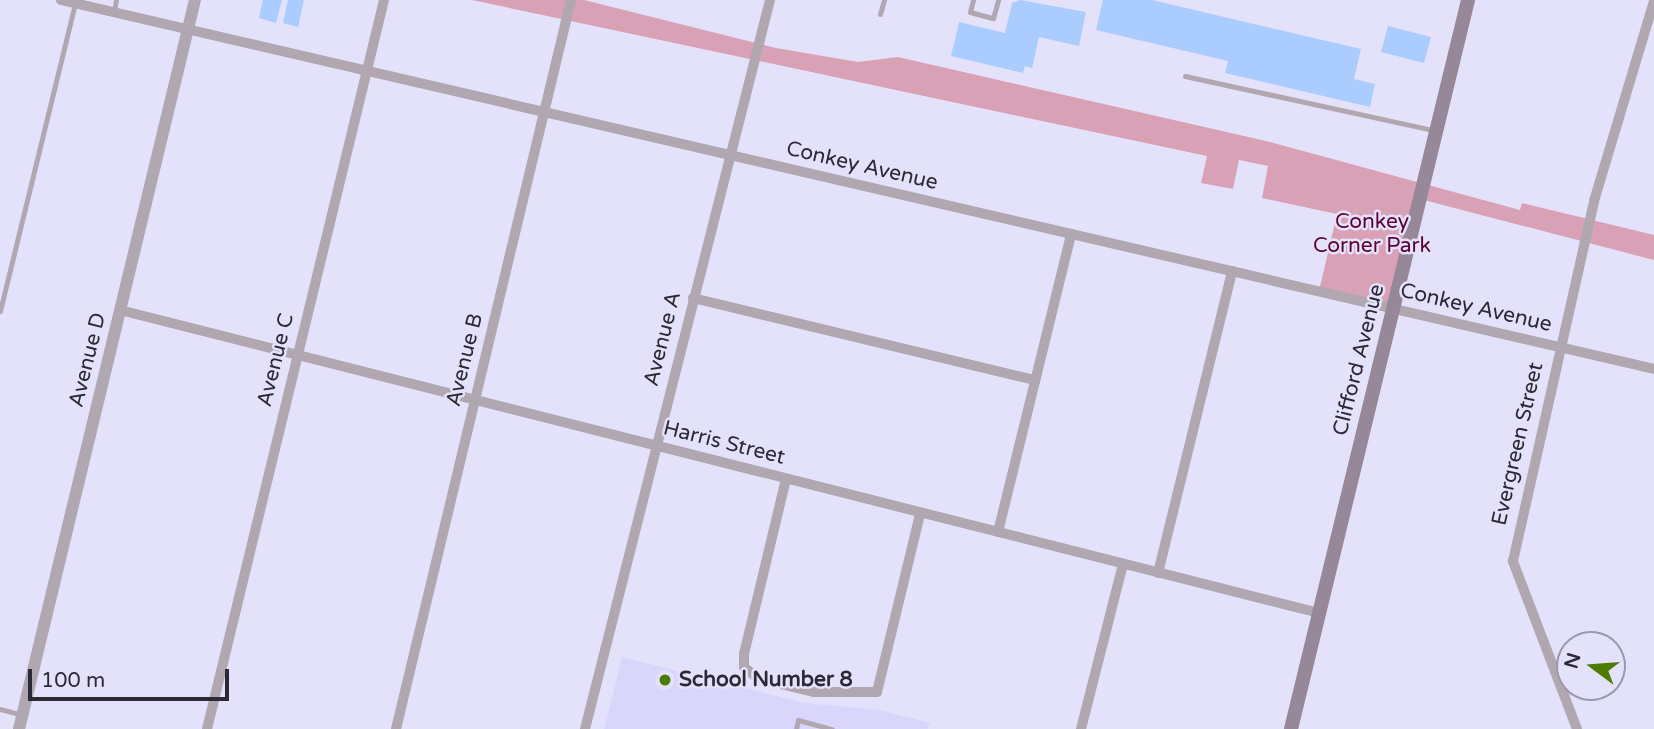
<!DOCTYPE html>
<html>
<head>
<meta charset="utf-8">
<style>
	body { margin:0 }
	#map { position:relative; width:1654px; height:729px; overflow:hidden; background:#e4e2fa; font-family:"Varela Round",sans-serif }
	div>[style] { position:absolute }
	.built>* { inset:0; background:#dad6fb }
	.green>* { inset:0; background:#d9a1b6 }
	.building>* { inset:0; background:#abccff }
	.service>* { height:5px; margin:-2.5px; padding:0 2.5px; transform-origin:2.5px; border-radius:2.5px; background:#b0a7b1 }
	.minor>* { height:10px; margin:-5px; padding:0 5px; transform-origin:5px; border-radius:5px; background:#b0a7b1 }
	.tertiary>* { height:12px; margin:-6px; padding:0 6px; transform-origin:6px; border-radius:6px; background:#b0a7b1 }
	.secondary>* { height:14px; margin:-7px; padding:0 7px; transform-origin:7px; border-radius:7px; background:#968898 }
	.dots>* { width:19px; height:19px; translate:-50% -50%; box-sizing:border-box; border:4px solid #e4e2fa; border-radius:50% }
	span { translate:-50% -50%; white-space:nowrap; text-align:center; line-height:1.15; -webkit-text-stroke:5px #e4e2fa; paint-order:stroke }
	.street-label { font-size:21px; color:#2b2935 }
	.park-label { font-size:21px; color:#5c0034 }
	.poi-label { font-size:21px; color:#2b2935; font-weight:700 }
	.left { translate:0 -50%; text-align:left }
	.north { position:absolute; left:1556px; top:631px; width:70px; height:70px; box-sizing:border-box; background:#e4e2fa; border:2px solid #9a98ab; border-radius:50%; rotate:286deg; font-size:19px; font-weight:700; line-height:28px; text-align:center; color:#2b2935 }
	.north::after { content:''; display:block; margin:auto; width:24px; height:32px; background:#4d7c05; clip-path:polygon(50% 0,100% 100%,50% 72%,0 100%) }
	.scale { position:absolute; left:28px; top:669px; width:201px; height:32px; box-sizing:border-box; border:4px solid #2b2935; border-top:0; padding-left:9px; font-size:21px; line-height:24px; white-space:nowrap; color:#2b2935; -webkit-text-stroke:5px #e4e2fa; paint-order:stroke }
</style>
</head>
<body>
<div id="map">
	<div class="built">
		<i style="clip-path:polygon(622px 657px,805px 703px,879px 710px,930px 723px,928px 729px,604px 729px)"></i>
	</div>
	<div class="green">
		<i style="clip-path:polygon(472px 0,584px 0,776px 48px,858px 62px,898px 57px,1266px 141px,1520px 210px,1522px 203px,1654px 235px,1654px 260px,1420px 199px,1393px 309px,1319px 291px,1337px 214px,1262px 198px,1268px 166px,1239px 160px,1233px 189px,1201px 183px,1207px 156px)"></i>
	</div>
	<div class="building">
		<i style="clip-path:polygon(263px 0,282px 0,276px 23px,259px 18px)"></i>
		<i style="clip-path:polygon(288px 0,304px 0,298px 27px,283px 23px)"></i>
		<i style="clip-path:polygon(1020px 0,1086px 12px,1079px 46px,1039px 37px,1032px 68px,1025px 66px,1023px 73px,951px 56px,959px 22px,1005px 33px,1012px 3px)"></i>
		<i style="clip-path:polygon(1103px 0,1152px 0,1361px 49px,1354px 79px,1375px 84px,1370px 107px,1225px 73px,1228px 61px,1096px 30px)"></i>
		<i style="clip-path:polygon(1388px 26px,1431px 37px,1424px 63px,1381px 52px)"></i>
	</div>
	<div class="service">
		<i style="left:973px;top:0;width:12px;rotate:104deg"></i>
		<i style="left:970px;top:12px;width:24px;rotate:15deg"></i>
		<i style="left:993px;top:18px;width:19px;rotate:-74deg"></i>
		<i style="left:114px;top:12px;width:12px;rotate:-81deg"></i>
		<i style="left:880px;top:14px;width:15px;rotate:-74deg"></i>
		<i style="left:1185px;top:76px;width:254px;rotate:12.3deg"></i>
		<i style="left:0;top:311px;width:316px;rotate:-76.3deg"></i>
		<i style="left:0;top:709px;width:23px;rotate:15deg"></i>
		<i style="left:796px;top:729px;width:9px;rotate:-77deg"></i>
		<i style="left:798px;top:720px;width:35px;rotate:15deg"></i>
	</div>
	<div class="minor">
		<i style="left:61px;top:0;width:1635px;rotate:13.04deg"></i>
		<i style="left:693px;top:298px;width:352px;rotate:13.5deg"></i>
		<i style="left:120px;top:310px;width:1237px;rotate:14.18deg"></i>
		<i style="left:786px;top:479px;width:180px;rotate:103.5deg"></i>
		<i style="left:744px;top:654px;width:13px;rotate:90deg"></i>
		<i style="left:744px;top:667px;width:17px;rotate:40deg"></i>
		<i style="left:757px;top:678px;width:59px;rotate:13.8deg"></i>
		<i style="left:814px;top:692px;width:63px"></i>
		<i style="left:877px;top:692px;width:183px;rotate:-76.4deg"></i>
		<i style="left:998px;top:532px;width:307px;rotate:-76.2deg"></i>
		<i style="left:1158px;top:573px;width:311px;rotate:-76.2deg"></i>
		<i style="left:207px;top:729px;width:750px;rotate:-76.35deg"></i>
		<i style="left:396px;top:729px;width:750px;rotate:-76.5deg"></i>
		<i style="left:585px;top:729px;width:752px;rotate:-75.76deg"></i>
		<i style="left:1081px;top:729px;width:170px;rotate:-75.7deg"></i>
		<i style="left:1577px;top:729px;width:180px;rotate:-110.9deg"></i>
		<i style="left:1513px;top:561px;width:369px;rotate:-77.3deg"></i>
		<i style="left:1594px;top:201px;width:209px;rotate:-73.3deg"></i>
	</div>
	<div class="tertiary">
		<i style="left:19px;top:729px;width:750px;rotate:-76.43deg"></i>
	</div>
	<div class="secondary">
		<i style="left:1291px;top:729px;width:750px;rotate:-76.35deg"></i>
	</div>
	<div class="dots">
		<i style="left:665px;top:680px;background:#4d7c05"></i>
	</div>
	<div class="street-label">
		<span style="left:862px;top:166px;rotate:13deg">Conkey Avenue</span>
		<span style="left:1476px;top:308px;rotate:13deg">Conkey Avenue</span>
		<span style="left:663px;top:339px;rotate:-76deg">Avenue A</span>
		<span style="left:88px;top:360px;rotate:-76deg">Avenue D</span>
		<span style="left:276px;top:360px;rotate:-76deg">Avenue C</span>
		<span style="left:465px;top:360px;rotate:-76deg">Avenue B</span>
		<span style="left:1359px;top:360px;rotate:-76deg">Clifford Avenue</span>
		<span style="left:724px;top:443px;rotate:14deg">Harris Street</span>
		<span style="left:1518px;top:444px;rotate:-77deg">Evergreen Street</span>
	</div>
	<div class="park-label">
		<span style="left:1372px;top:234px">Conkey<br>Corner Park</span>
	</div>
	<div class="poi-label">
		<span class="left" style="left:679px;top:680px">School Number 8</span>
	</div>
	<div class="north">N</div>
	<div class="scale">100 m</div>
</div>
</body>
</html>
